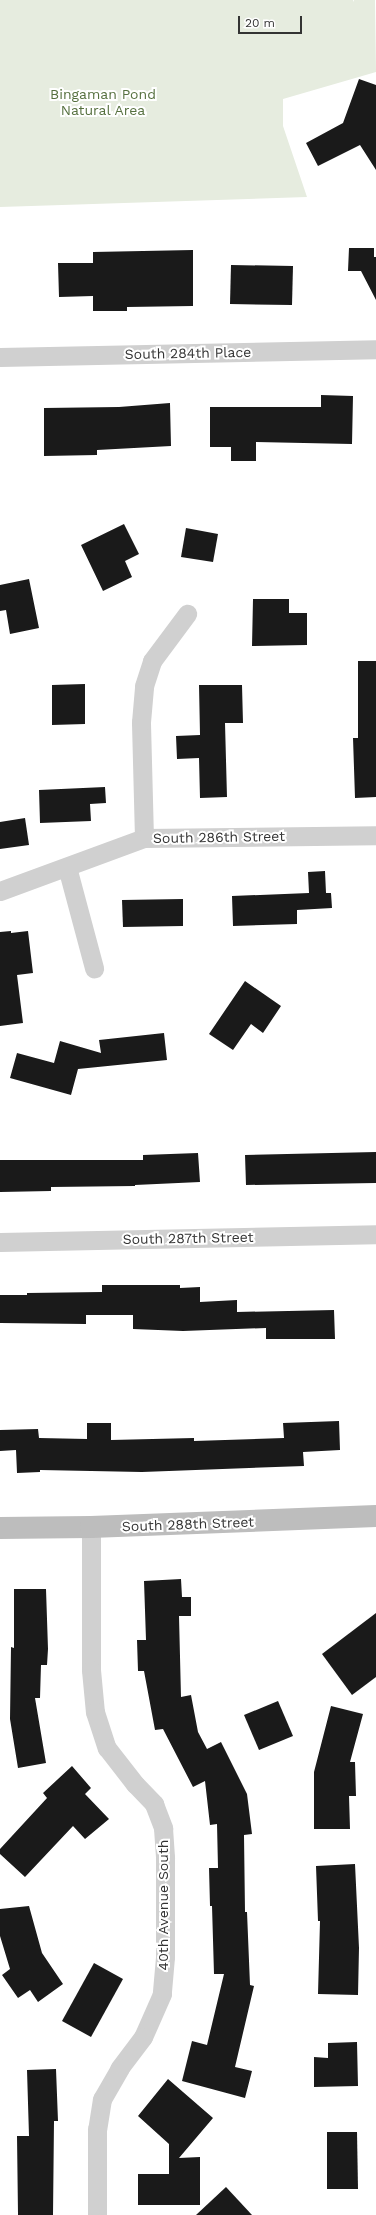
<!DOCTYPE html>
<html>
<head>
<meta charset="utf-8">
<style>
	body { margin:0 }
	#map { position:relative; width:376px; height:2215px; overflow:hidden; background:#fff; font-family:"Work Sans",sans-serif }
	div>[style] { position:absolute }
	.green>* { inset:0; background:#e6ecdf }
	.building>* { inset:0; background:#1a1a1a }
	.minor>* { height:19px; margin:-9.5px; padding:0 9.5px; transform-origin:9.5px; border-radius:9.5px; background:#d0d0d0 }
	.secondary>* { height:22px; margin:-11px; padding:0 11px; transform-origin:11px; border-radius:11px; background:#bdbdbd }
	span { translate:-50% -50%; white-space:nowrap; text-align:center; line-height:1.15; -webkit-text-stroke:4px #fff; paint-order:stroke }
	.park-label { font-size:14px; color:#56703f }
	.street-label { font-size:14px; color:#333 }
	.scale { position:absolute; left:238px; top:16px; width:64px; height:18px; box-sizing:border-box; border:2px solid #333; border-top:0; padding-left:5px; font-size:12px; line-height:14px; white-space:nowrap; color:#333; -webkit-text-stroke:3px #fff; paint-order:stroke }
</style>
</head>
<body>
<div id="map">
	<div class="green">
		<i style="clip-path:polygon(0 0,353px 0,354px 2px,354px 0,375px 0,376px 72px,283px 99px,283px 126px,307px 197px,0 207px)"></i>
	</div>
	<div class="building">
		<i style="clip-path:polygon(359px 79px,376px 85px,376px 170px,360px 145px,318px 166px,306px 143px,343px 123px)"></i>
		<i style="clip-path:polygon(349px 248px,374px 248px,374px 257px,376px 257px,376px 300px,361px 271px,348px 271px)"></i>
		<i style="clip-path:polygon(193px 250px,193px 306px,127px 307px,127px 311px,93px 311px,93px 296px,59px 297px,58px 263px,93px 263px,93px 252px)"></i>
		<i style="clip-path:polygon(231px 265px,293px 266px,292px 305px,230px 304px)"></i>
		<i style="clip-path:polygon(321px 395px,353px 396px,352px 444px,256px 442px,256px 461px,231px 461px,231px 447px,210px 447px,210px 407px,321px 407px)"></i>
		<i style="clip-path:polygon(170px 403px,171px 446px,97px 450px,97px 455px,44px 456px,44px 408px,119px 407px)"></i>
		<i style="clip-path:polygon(124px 524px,139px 554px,125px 561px,132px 577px,103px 591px,81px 545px)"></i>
		<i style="clip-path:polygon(186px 528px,218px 534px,213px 562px,181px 557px)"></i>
		<i style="clip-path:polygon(29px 579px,39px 628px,10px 634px,6px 610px,0 611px,0 585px)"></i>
		<i style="clip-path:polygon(253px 599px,289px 599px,289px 613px,307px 613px,307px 645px,252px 646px)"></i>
		<i style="clip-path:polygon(358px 661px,376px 661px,376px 797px,355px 798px,353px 738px,358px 738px)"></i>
		<i style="clip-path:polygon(85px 684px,85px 724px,52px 725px,52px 685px)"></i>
		<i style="clip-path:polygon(199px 685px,242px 685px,243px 723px,225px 723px,227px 797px,200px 798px,199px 758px,177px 759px,176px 736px,200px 735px)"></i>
		<i style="clip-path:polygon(105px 787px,106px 803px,90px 804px,91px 821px,40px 823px,39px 790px)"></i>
		<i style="clip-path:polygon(25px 818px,29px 845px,0 849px,0 822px)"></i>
		<i style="clip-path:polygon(325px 871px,326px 893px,331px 893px,332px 908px,297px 910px,297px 924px,233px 926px,232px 896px,309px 893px,308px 872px)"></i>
		<i style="clip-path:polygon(183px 899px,183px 926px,123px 927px,122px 900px)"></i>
		<i style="clip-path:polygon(11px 931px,11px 933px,28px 931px,33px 973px,17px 975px,23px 1023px,0 1026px,0 932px)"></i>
		<i style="clip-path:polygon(245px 981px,281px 1006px,263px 1033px,251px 1024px,233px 1050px,209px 1034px)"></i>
		<i style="clip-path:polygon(164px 1033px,167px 1060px,78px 1069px,71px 1095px,10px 1078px,17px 1053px,54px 1063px,60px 1041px,101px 1053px,99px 1040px)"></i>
		<i style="clip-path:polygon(376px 1152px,376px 1183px,246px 1185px,245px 1155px)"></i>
		<i style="clip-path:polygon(198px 1153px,200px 1182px,135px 1185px,135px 1186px,51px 1187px,51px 1191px,0 1192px,0 1160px,143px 1160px,143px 1155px)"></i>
		<i style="clip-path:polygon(102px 1285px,180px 1285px,180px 1288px,200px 1287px,200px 1302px,237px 1300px,237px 1312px,334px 1310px,335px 1339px,266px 1339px,266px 1328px,183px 1331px,133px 1329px,133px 1315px,86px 1315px,86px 1324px,0 1323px,0 1295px,27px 1295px,27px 1293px,102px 1292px)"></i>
		<i style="clip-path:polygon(339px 1421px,340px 1450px,303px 1452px,304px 1466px,142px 1472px,40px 1470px,40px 1472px,17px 1473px,16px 1450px,0 1451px,0 1430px,38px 1429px,39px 1438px,87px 1439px,87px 1423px,111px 1423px,111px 1440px,194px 1438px,194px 1441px,284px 1438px,283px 1423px)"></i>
		<i style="clip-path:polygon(181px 1579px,182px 1597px,191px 1597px,191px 1616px,179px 1616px,181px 1697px,191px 1695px,198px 1732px,207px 1749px,221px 1742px,247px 1794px,252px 1834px,244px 1835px,245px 1912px,247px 1912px,250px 1985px,254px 1986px,235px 2067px,252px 2071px,245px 2098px,182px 2081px,192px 2041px,207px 2045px,224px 1974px,214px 1974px,212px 1906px,210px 1906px,209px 1868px,218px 1868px,217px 1824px,210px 1825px,205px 1781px,193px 1787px,163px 1729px,155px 1730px,144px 1671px,138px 1671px,137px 1640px,146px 1640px,144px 1581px)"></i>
		<i style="clip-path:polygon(14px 1589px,46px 1589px,48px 1649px,47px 1665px,41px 1665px,40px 1698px,35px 1698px,46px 1763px,18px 1768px,10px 1719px,11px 1647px,14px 1648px)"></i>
		<i style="clip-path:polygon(376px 1613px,376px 1677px,352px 1695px,322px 1654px)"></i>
		<i style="clip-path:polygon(278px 1701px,293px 1736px,259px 1750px,244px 1715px)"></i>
		<i style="clip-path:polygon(331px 1706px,363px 1714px,350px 1762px,355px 1762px,356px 1796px,349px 1796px,350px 1829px,314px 1829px,314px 1772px)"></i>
		<i style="clip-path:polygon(72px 1766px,91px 1788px,85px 1794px,109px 1819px,85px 1839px,73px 1826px,25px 1877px,0 1854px,0 1849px,47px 1798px,43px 1793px)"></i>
		<i style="clip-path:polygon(355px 1864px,359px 1948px,358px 1995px,318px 1994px,320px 1921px,318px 1921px,316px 1866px)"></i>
		<i style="clip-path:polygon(29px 1906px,42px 1953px,63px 1984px,38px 2002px,30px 1990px,18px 1998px,2px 1975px,10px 1969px,0 1936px,0 1909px)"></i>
		<i style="clip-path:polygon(94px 1963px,123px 1979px,91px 2037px,62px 2021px)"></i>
		<i style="clip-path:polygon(357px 2042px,358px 2086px,314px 2087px,314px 2057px,328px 2058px,328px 2043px)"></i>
		<i style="clip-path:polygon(56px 2069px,58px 2121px,54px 2121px,53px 2215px,18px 2215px,17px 2136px,29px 2136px,27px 2070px)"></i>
		<i style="clip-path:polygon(168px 2079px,213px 2118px,179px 2158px,200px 2157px,200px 2205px,138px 2205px,138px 2174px,169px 2174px,169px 2144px,138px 2116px)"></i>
		<i style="clip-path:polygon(327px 2132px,357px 2132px,358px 2189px,327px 2189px)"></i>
		<i style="clip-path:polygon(226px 2187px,252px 2215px,196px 2215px)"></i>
	</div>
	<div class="minor">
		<i style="left:0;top:357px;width:376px;rotate:-1.2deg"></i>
		<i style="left:144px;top:838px;width:116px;rotate:-91.5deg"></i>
		<i style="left:141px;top:722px;width:36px;rotate:-85deg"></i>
		<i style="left:144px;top:686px;width:26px;rotate:-72deg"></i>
		<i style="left:152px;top:661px;width:59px;rotate:-53.3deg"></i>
		<i style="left:67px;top:867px;width:105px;rotate:75deg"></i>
		<i style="left:0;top:891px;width:153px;rotate:-20.2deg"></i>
		<i style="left:144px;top:838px;width:232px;rotate:-0.7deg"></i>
		<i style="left:0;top:1242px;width:376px;rotate:-1.2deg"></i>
		<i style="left:91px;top:1527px;width:143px;rotate:90deg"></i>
		<i style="left:91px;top:1670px;width:42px;rotate:84.6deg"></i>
		<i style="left:95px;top:1712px;width:38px;rotate:72deg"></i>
		<i style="left:107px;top:1748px;width:46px;rotate:52.1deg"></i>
		<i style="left:135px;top:1784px;width:28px;rotate:46deg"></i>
		<i style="left:154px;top:1804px;width:26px;rotate:69deg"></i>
		<i style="left:163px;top:1828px;width:30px;rotate:86deg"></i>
		<i style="left:165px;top:1858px;width:99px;rotate:90deg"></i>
		<i style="left:165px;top:1957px;width:37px;rotate:95deg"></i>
		<i style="left:162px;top:1994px;width:47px;rotate:113.8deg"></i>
		<i style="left:143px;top:2037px;width:39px;rotate:127deg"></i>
		<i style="left:120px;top:2068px;width:36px;rotate:120deg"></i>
		<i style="left:102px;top:2099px;width:30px;rotate:99deg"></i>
		<i style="left:97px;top:2129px;width:86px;rotate:90deg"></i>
	</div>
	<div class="secondary">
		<i style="left:0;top:1528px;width:91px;rotate:-0.6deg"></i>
		<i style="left:91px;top:1527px;width:285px;rotate:-2.2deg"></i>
	</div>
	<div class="park-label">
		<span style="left:103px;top:102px">Bingaman Pond<br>Natural Area</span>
	</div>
	<div class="street-label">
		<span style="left:188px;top:353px;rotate:-1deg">South 284th Place</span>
		<span style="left:219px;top:837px;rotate:-1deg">South 286th Street</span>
		<span style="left:188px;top:1238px;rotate:-1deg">South 287th Street</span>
		<span style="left:188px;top:1524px;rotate:-2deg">South 288th Street</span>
		<span style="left:163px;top:1905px;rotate:-90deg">40th Avenue South</span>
	</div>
	<div class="scale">20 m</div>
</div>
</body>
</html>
